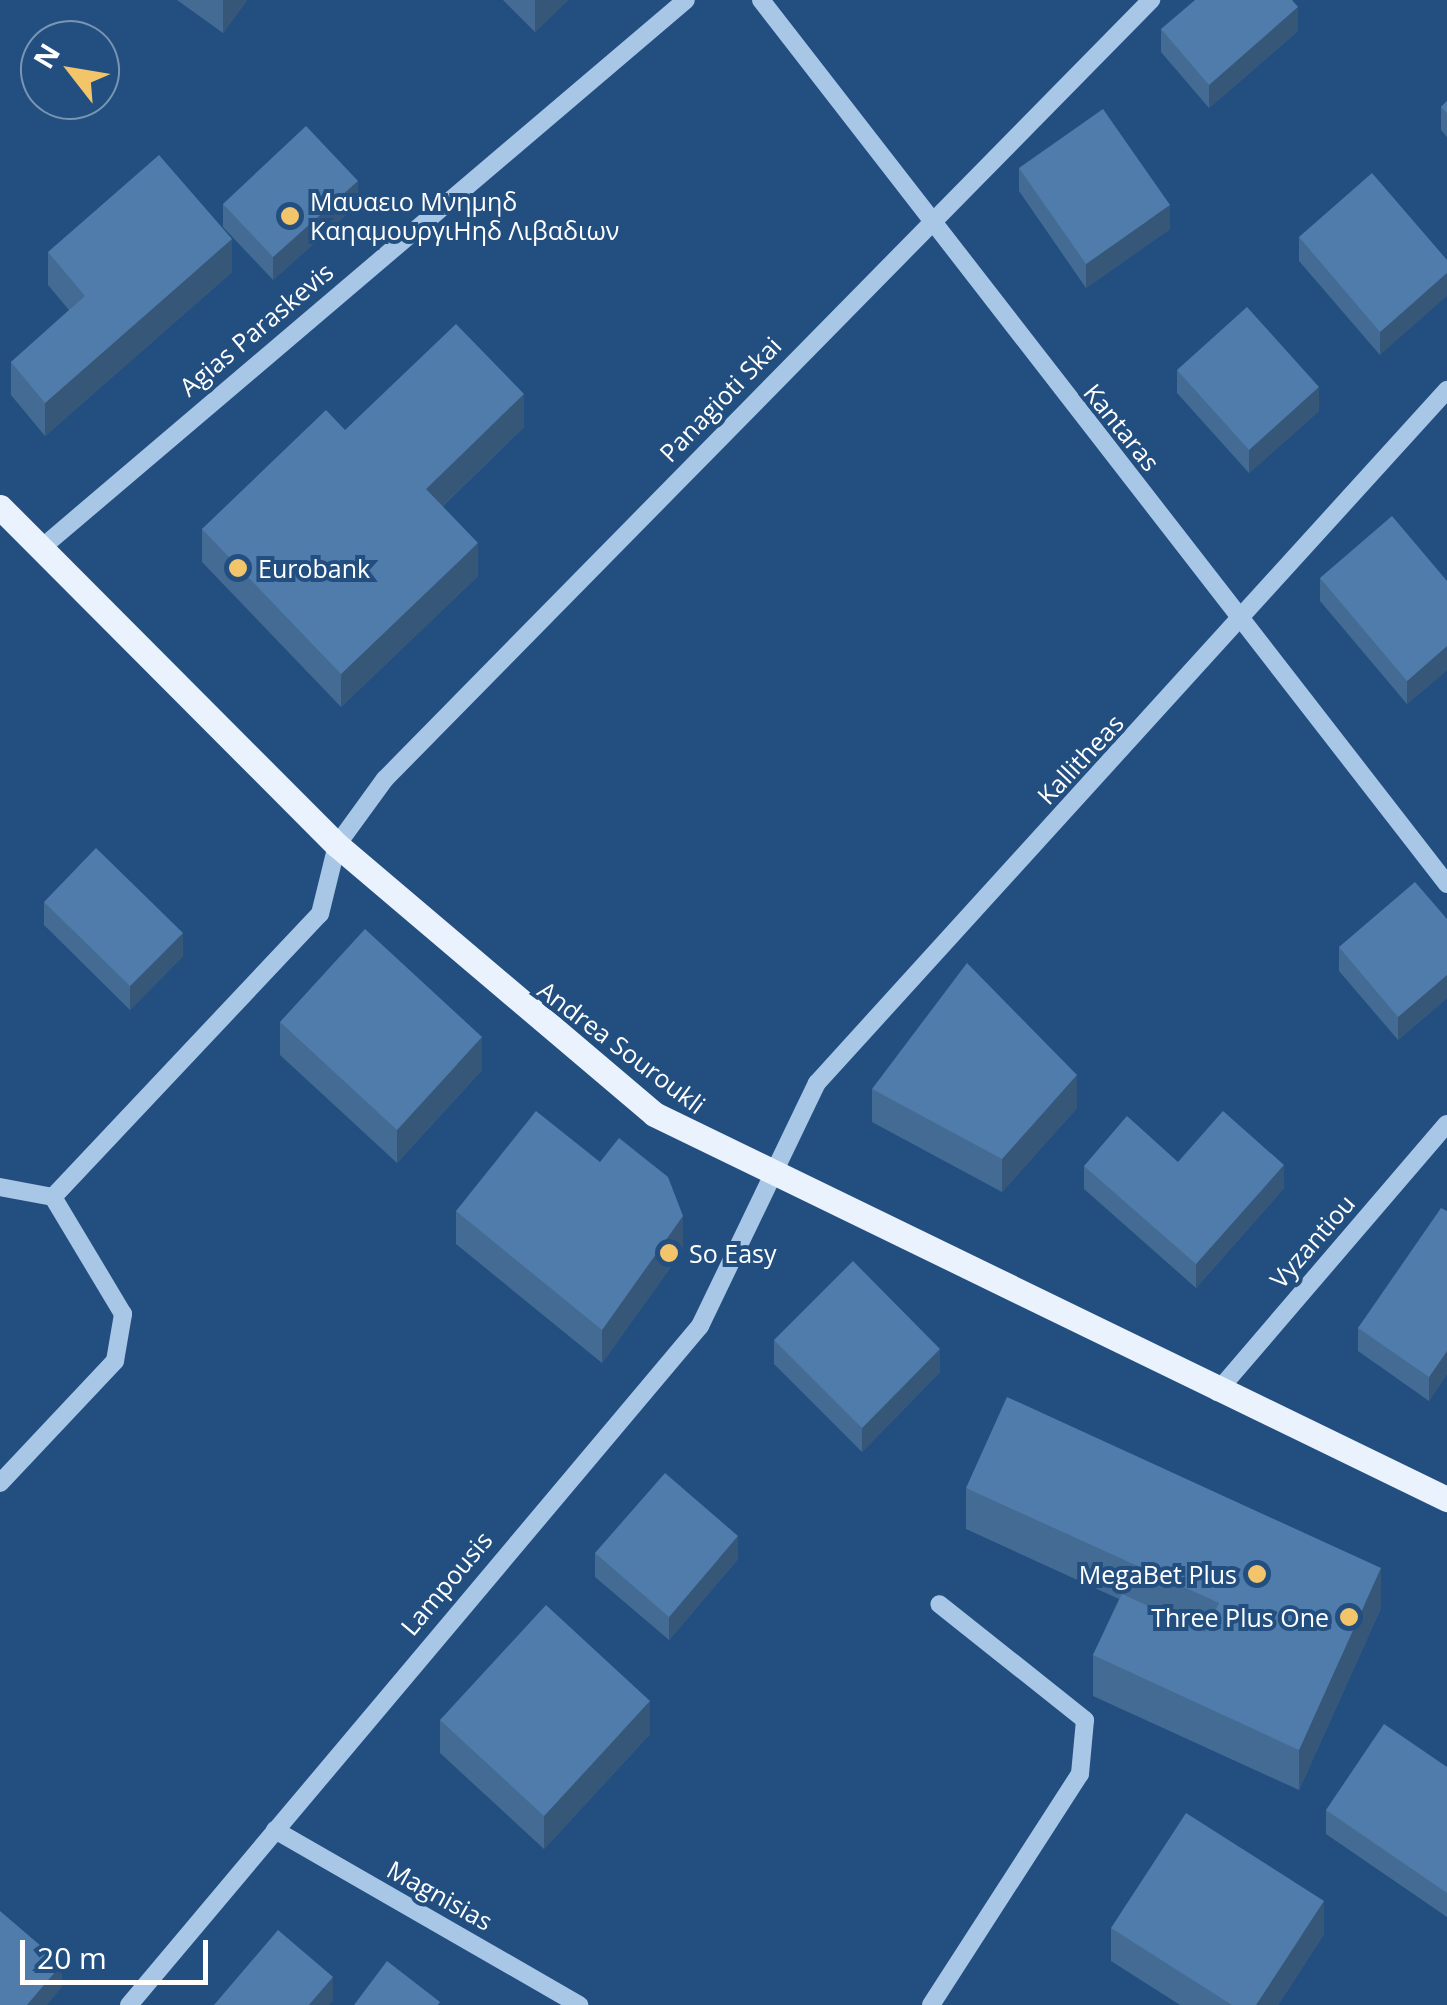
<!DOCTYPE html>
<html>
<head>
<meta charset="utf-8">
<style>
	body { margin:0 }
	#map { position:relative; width:1447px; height:2005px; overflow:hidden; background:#224f80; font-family:"Open Sans",sans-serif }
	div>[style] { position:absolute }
	.minor>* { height:18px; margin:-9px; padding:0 9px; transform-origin:9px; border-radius:9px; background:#a8c7e7 }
	.major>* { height:25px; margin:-12.5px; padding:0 12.5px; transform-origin:12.5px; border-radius:12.5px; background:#e9f2fd }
	.wall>* { inset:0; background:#446b93 }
	.shaded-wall>* { inset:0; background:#375778 }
	.building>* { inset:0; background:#4f7cab }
	.dots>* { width:28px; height:28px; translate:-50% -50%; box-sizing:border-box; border:5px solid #224f80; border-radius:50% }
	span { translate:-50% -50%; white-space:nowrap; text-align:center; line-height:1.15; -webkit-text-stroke:8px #224f80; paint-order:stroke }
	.poi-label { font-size:25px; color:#fff }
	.left { translate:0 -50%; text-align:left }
	.right { translate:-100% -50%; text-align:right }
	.street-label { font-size:25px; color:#fff }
	.north { position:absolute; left:20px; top:20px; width:100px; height:100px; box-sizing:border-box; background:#224f80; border:2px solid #7a95b3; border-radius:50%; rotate:301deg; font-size:28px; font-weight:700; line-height:40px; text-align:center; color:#fff }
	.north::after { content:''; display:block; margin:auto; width:35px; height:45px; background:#f3c56a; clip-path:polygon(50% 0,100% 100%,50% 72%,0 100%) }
	.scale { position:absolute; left:20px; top:1940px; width:188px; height:45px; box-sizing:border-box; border:5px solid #fff; border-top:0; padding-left:12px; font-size:30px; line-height:35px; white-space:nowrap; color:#fff; -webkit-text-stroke:8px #224f80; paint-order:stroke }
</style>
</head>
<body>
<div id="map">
	<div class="minor">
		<i style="left:761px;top:0;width:1119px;rotate:52.19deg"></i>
		<i style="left:45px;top:545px;width:841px;rotate:-40.37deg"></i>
		<i style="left:0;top:1187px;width:54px;rotate:10.7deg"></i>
		<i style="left:53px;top:1197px;width:389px;rotate:-46.7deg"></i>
		<i style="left:320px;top:914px;width:71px;rotate:-76.2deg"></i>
		<i style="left:337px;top:845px;width:82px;rotate:-54deg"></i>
		<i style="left:385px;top:779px;width:1093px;rotate:-45.48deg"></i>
		<i style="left:1217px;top:1392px;width:353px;rotate:-49.4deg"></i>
		<i style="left:0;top:1483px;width:168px;rotate:-46.7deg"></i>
		<i style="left:115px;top:1361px;width:48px;rotate:-80.3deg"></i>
		<i style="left:123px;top:1314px;width:136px;rotate:-120.9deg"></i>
		<i style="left:275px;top:1830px;width:351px;rotate:29.9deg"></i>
		<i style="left:129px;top:2005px;width:887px;rotate:-49.94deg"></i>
		<i style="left:700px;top:1326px;width:270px;rotate:-64.3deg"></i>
		<i style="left:817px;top:1083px;width:937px;rotate:-47.73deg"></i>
		<i style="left:931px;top:2005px;width:275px;rotate:-57.2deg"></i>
		<i style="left:1080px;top:1774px;width:54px;rotate:-84.7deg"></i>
		<i style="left:1085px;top:1720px;width:186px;rotate:-141.5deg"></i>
	</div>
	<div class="major">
		<i style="left:0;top:507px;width:477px;rotate:45.1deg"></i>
		<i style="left:337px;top:845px;width:416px;rotate:40.3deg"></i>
		<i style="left:654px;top:1114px;width:882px;rotate:25.9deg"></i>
	</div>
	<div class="wall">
		<i style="clip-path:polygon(177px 0,247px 0,223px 33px)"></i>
		<i style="clip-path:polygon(503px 0,568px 0,535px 32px)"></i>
		<i style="clip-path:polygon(1161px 29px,1298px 31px,1209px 108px,1161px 52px)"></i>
		<i style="clip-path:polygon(1447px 101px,1447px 137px,1441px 130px,1441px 107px)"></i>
		<i style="clip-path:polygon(1019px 168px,1170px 229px,1086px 288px,1019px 191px)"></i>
		<i style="clip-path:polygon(223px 204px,358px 204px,273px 280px,223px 227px)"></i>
		<i style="clip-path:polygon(1299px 237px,1447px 260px,1380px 355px,1299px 261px)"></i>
		<i style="clip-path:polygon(48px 252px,232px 272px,45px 436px,11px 395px,11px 362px,69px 310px,48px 285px)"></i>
		<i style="clip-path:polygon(1177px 370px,1319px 411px,1249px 473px,1177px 393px)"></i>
		<i style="clip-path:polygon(524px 427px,443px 506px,478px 576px,341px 707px,202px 562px,202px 529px,345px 430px)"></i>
		<i style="clip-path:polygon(1320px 578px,1447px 581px,1447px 670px,1407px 704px,1320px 601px)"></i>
		<i style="clip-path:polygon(44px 902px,183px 956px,130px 1010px,44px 925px)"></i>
		<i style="clip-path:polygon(1447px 919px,1447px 998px,1398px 1040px,1339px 971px,1339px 947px)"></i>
		<i style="clip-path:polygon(280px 1022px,482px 1070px,397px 1163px,280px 1055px)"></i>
		<i style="clip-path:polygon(872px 1089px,1077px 1108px,1002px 1192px,872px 1122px)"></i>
		<i style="clip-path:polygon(1178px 1162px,1284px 1188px,1196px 1288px,1084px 1189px,1084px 1166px)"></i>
		<i style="clip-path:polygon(456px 1211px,683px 1250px,602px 1363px,456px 1244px)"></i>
		<i style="clip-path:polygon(1447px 1211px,1447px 1374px,1429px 1401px,1358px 1351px,1358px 1328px)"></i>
		<i style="clip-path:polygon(774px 1340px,940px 1372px,862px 1452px,774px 1364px)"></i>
		<i style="clip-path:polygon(966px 1488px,1381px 1608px,1299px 1790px,1093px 1696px,1093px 1655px,1119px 1599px,966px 1529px)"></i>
		<i style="clip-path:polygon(595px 1553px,738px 1559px,669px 1640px,595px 1577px)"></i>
		<i style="clip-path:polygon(440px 1720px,650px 1734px,544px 1849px,440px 1753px)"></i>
		<i style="clip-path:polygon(1447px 1767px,1447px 1917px,1326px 1834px,1326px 1810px)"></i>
		<i style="clip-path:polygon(1111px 1928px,1324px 1934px,1278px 2005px,1180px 2005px,1111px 1961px)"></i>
	</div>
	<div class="shaded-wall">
		<i style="clip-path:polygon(223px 0,247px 0,223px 33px)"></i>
		<i style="clip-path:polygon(535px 0,568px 0,535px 32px)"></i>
		<i style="clip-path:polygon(1298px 7px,1298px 31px,1209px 108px,1209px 85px)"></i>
		<i style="clip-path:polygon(358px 181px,358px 204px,273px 280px,273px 257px)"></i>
		<i style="clip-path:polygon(1170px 205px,1170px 229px,1086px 288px,1086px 264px)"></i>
		<i style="clip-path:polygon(232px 239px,232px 272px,45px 436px,45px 403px)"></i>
		<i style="clip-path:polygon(1447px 273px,1447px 296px,1380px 355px,1380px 332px)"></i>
		<i style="clip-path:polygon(1319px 387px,1319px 411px,1249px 473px,1249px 450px)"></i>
		<i style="clip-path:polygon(524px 394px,524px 427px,426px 522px,426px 489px)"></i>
		<i style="clip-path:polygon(478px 543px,478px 576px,341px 707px,341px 674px)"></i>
		<i style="clip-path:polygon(1447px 646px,1447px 670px,1407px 704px,1407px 681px)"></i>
		<i style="clip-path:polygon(183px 933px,183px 956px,130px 1010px,130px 986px)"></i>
		<i style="clip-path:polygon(1447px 975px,1447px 998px,1398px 1040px,1398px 1017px)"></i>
		<i style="clip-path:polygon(482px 1037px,482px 1070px,397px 1163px,397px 1130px)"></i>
		<i style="clip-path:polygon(1077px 1075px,1077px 1108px,1002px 1192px,1002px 1159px)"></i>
		<i style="clip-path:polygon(1284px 1165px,1284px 1188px,1196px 1288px,1196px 1264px)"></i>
		<i style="clip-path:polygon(683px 1216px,683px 1250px,602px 1363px,602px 1330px)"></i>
		<i style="clip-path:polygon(940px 1349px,940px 1372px,862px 1452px,862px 1428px)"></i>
		<i style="clip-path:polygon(1447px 1351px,1447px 1374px,1429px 1401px,1429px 1377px)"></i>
		<i style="clip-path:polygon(738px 1536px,738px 1559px,669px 1640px,669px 1617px)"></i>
		<i style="clip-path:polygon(1381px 1568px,1381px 1608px,1299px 1790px,1299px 1750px)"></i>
		<i style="clip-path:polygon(650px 1701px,650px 1734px,544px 1849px,544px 1816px)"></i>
		<i style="clip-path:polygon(1324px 1901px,1324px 1934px,1278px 2005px,1256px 2005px)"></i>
		<i style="clip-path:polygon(62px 1964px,62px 1987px,47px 2005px,27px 2005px)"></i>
		<i style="clip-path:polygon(333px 1977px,333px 2001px,329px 2005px,309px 2005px)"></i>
	</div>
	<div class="building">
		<i style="clip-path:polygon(1195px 0,1292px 0,1298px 7px,1209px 85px,1161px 29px)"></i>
		<i style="clip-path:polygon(1447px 101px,1447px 113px,1441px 107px)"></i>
		<i style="clip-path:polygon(1103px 109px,1170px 205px,1086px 264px,1019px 168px)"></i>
		<i style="clip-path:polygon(306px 126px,358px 181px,273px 257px,223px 204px)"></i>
		<i style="clip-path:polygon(159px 155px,232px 239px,45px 403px,11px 362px,85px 296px,48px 252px)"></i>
		<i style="clip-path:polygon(1372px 173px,1447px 260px,1447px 273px,1380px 332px,1299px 237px)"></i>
		<i style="clip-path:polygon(1247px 307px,1319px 387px,1249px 450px,1177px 370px)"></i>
		<i style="clip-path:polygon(456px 324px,524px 394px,426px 489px,478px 543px,341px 674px,202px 529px,326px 410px,345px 430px)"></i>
		<i style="clip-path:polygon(1392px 516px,1447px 581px,1447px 646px,1407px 681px,1320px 578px)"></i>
		<i style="clip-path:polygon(96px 848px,183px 933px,130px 986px,44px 902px)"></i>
		<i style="clip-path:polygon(1415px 882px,1447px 919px,1447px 975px,1398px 1017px,1339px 947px)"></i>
		<i style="clip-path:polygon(365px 929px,482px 1037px,397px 1130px,280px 1022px)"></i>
		<i style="clip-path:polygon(967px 963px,1077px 1075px,1002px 1159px,872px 1089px)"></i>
		<i style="clip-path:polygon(536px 1111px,600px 1162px,619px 1138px,668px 1177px,683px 1216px,602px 1330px,456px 1211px)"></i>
		<i style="clip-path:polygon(1223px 1111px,1284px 1165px,1196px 1264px,1084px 1166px,1127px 1116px,1178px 1162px)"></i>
		<i style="clip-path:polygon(1441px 1208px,1447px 1211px,1447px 1351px,1429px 1377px,1358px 1328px)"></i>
		<i style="clip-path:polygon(853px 1261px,940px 1349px,862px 1428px,774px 1340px)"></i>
		<i style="clip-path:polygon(1007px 1397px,1381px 1568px,1299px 1750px,1093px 1655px,1122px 1594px,1205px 1632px,1219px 1603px,966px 1488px)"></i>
		<i style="clip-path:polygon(665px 1473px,738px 1536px,669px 1617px,595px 1553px)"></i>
		<i style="clip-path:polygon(546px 1605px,650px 1701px,544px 1816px,440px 1720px)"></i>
		<i style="clip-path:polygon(1384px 1724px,1447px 1767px,1447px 1893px,1326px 1810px)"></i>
		<i style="clip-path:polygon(1186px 1813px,1324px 1901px,1256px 2005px,1232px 2005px,1111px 1928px)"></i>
		<i style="clip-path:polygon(0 1911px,62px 1964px,27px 2005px,0 2005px)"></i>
		<i style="clip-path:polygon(278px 1930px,333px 1977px,309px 2005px,214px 2005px)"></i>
		<i style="clip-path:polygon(387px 1961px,440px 2002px,438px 2005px,354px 2005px)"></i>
	</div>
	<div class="dots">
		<i style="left:290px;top:216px;background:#f3c56a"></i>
		<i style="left:238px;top:568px;background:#f3c56a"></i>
		<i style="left:669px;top:1253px;background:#f3c56a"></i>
		<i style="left:1257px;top:1574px;background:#f3c56a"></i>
		<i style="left:1349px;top:1617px;background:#f3c56a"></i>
	</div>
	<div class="poi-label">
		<span class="left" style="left:310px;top:216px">Μαυαειο Μνημηδ<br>ΚαηαμουργιΗηδ Λιβαδιων</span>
		<span class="left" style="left:258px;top:568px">Eurobank</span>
		<span class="left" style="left:689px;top:1253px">So Easy</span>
		<span class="right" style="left:1237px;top:1574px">MegaBet Plus</span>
		<span class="right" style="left:1329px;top:1617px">Three Plus One</span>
	</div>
	<div class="street-label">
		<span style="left:256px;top:329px;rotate:-40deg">Agias Paraskevis</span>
		<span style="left:720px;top:399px;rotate:-46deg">Panagioti Skai</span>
		<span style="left:1122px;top:427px;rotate:51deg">Kantaras</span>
		<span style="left:1080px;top:759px;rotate:-47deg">Kallitheas</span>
		<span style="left:622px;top:1047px;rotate:37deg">Andrea Souroukli</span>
		<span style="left:1312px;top:1241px;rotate:-49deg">Vyzantiou</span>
		<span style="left:446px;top:1583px;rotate:-50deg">Lampousis</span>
		<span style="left:440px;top:1895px;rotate:29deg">Magnisias</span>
	</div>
	<div class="north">N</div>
	<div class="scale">20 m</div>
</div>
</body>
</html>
